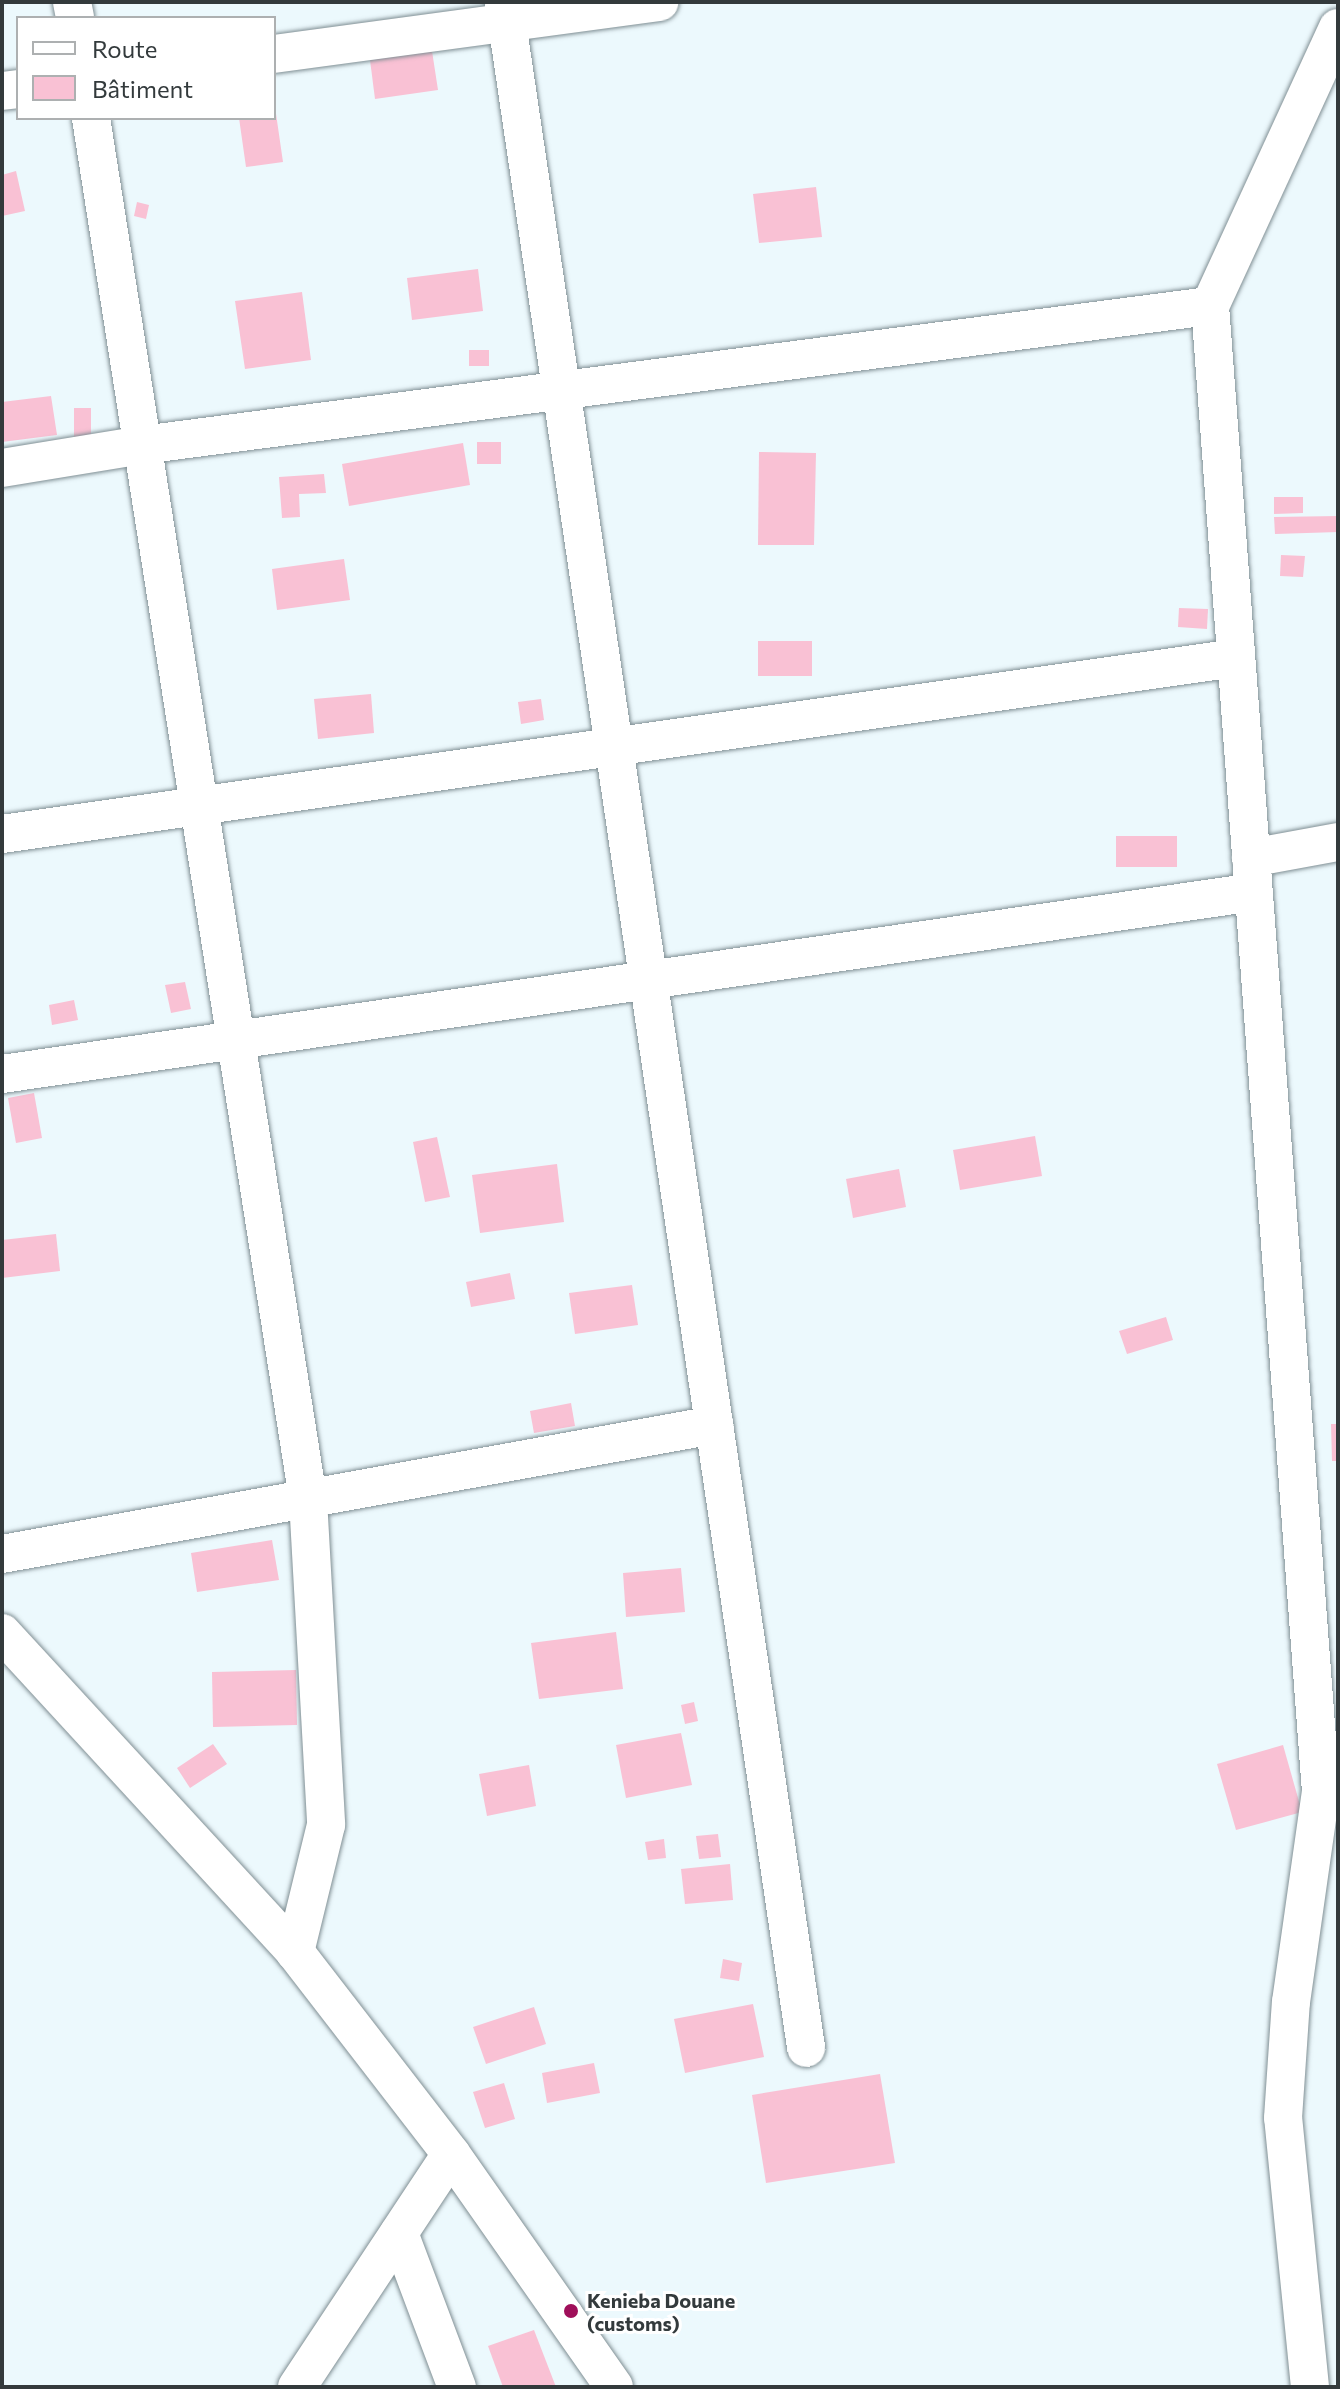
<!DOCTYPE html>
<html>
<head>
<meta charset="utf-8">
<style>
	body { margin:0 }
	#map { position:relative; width:1340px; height:2389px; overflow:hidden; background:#ecf9fd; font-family:Commissioner,sans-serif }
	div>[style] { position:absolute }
	.building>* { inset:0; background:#f9c1d4 }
	.roads { filter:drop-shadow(0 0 2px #808f94) drop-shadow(0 0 2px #808f94) }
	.minor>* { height:38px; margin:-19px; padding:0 19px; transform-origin:19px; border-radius:19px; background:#fff }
	.dots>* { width:22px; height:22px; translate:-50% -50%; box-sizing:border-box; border:4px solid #fff; border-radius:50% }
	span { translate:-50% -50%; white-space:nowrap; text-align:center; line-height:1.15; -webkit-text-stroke:6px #fff; paint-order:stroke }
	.poi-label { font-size:20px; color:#333a3c; font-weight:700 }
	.left { translate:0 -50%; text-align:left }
	.frame { position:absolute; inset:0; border:4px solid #333a3c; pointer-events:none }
	.legend { position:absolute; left:16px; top:16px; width:260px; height:104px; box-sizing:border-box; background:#fff; border:2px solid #adb0b1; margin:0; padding:10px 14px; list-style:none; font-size:24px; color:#333a3c }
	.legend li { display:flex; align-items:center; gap:16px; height:40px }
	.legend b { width:40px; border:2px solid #adb0b1 }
</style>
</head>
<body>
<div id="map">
	<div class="building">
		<i style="clip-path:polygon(432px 51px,438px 90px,375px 99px,370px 60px)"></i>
		<i style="clip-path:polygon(274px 100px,283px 162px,246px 167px,239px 118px,274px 118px)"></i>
		<i style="clip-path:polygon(16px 171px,25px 211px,2px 216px,2px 175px)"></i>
		<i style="clip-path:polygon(816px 187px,822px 237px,759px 243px,753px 194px)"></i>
		<i style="clip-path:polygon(137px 202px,149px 205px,146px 219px,134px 216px)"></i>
		<i style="clip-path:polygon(478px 269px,483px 311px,412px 320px,407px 278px)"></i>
		<i style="clip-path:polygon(302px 292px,311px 360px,245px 369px,235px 301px)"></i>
		<i style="clip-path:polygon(469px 350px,489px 350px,489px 366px,469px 366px)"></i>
		<i style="clip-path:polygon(51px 396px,57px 435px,2px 442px,2px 402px)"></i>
		<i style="clip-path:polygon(74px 408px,91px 408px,91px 438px,74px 438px)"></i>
		<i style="clip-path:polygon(477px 442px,501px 442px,501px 464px,477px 464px)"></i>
		<i style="clip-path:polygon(463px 443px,470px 485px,349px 506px,342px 464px)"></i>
		<i style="clip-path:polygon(759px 452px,816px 453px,814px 545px,758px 545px)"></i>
		<i style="clip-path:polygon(324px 474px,326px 493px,299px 494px,300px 517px,282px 518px,279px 477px)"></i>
		<i style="clip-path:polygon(1274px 497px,1303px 497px,1303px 513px,1274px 514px)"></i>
		<i style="clip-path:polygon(1338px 516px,1338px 532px,1275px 534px,1274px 517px)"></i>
		<i style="clip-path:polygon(1281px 555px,1305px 556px,1303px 577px,1280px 576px)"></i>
		<i style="clip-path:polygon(344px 559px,350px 600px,277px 610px,272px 569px)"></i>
		<i style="clip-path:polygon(1179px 608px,1208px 609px,1207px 629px,1178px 627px)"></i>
		<i style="clip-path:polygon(758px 641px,812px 641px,812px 676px,758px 676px)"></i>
		<i style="clip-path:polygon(371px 694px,374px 733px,318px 739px,314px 699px)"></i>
		<i style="clip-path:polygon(541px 699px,544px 720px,521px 724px,518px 702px)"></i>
		<i style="clip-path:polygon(1116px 836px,1177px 836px,1177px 867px,1116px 867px)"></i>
		<i style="clip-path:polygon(185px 982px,191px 1009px,171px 1013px,165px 985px)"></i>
		<i style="clip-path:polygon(74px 1000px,78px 1020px,52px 1025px,49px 1005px)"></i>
		<i style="clip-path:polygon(34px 1093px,42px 1138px,16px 1143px,8px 1098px)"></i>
		<i style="clip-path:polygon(1035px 1136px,1042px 1176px,960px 1190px,953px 1150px)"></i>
		<i style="clip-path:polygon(437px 1137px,450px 1197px,425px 1202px,413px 1142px)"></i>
		<i style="clip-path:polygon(557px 1164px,564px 1222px,480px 1233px,472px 1175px)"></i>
		<i style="clip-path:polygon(899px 1169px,906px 1207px,853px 1218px,846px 1179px)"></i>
		<i style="clip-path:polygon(56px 1234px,60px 1271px,2px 1278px,2px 1240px)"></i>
		<i style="clip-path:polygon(510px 1273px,515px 1299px,471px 1307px,466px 1282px)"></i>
		<i style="clip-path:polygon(632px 1285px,638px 1325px,575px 1334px,569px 1293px)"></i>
		<i style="clip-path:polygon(1166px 1317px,1173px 1340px,1127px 1354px,1119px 1331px)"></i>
		<i style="clip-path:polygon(571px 1403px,575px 1426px,534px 1433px,530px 1411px)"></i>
		<i style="clip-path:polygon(1331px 1424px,1338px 1424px,1338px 1461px,1332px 1461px)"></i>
		<i style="clip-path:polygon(272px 1540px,279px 1580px,197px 1592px,191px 1553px)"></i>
		<i style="clip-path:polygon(681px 1568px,685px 1612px,626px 1617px,623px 1573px)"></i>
		<i style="clip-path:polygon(616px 1632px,623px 1689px,539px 1699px,531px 1643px)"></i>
		<i style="clip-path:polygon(296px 1670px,297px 1725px,213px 1727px,212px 1672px)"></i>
		<i style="clip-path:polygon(694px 1702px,698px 1721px,685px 1724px,681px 1705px)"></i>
		<i style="clip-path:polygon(681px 1733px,692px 1785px,626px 1798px,616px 1745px)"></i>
		<i style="clip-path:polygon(213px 1744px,227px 1764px,190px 1788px,177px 1768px)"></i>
		<i style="clip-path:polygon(1283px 1745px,1302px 1812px,1236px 1830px,1217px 1764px)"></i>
		<i style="clip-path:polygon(529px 1765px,536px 1806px,487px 1816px,479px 1774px)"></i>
		<i style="clip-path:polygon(718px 1834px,721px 1857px,699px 1859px,696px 1836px)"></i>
		<i style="clip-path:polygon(664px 1839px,666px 1858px,648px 1860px,645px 1842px)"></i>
		<i style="clip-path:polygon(730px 1864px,733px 1900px,685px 1904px,681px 1869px)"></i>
		<i style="clip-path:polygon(723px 1959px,742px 1963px,739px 1981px,720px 1978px)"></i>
		<i style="clip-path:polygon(753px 2004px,764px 2057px,685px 2073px,674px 2019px)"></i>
		<i style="clip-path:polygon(534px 2007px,546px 2044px,486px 2064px,473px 2027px)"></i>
		<i style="clip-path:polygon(594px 2063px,600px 2093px,547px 2103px,542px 2073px)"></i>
		<i style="clip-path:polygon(880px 2074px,895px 2163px,766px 2183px,752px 2095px)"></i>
		<i style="clip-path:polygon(504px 2083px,515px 2119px,485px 2128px,473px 2092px)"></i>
		<i style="clip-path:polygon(534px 2330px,556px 2387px,503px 2387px,488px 2346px)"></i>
	</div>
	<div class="roads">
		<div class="minor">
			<i style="left:72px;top:2px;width:16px;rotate:79deg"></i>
			<i style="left:504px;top:2px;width:2068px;rotate:81.6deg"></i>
			<i style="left:274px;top:54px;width:389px;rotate:-7.7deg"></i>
			<i style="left:2px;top:91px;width:16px;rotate:-7deg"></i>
			<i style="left:91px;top:118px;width:1398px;rotate:81.07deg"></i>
			<i style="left:308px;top:1499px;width:326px;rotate:86.8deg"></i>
			<i style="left:326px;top:1825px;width:131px;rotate:103.7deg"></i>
			<i style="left:2px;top:468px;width:142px;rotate:-9.3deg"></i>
			<i style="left:142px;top:445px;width:1077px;rotate:-7.42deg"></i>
			<i style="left:2px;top:834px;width:1246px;rotate:-8.12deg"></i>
			<i style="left:1251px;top:858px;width:88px;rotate:-10.4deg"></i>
			<i style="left:2px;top:1074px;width:1265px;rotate:-8.27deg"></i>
			<i style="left:2px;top:1554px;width:724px;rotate:-10.27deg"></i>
			<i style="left:2px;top:1633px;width:433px;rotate:47.4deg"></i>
			<i style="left:295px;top:1952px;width:255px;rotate:52.3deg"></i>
			<i style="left:451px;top:2154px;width:284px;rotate:55deg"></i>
			<i style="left:399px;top:2233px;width:165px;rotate:69.4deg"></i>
			<i style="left:297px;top:2387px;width:279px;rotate:-56.5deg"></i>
			<i style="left:1310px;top:2387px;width:270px;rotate:-95.7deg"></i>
			<i style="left:1283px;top:2118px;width:116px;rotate:-86.1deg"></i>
			<i style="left:1291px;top:2002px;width:212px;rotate:-81.9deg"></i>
			<i style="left:1321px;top:1792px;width:1490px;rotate:-94.27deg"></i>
			<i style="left:1210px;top:306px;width:306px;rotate:-65.3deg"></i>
		</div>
	</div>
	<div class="dots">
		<i style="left:571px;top:2311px;background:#9f0f5a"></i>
	</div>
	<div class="poi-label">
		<span class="left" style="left:587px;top:2312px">Kenieba Douane<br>(customs)</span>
	</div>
	<div class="frame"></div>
	<ul class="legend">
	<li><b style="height:10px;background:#fff"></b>Route</li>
	<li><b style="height:22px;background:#f9c1d4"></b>Bâtiment</li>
	</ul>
</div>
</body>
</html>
